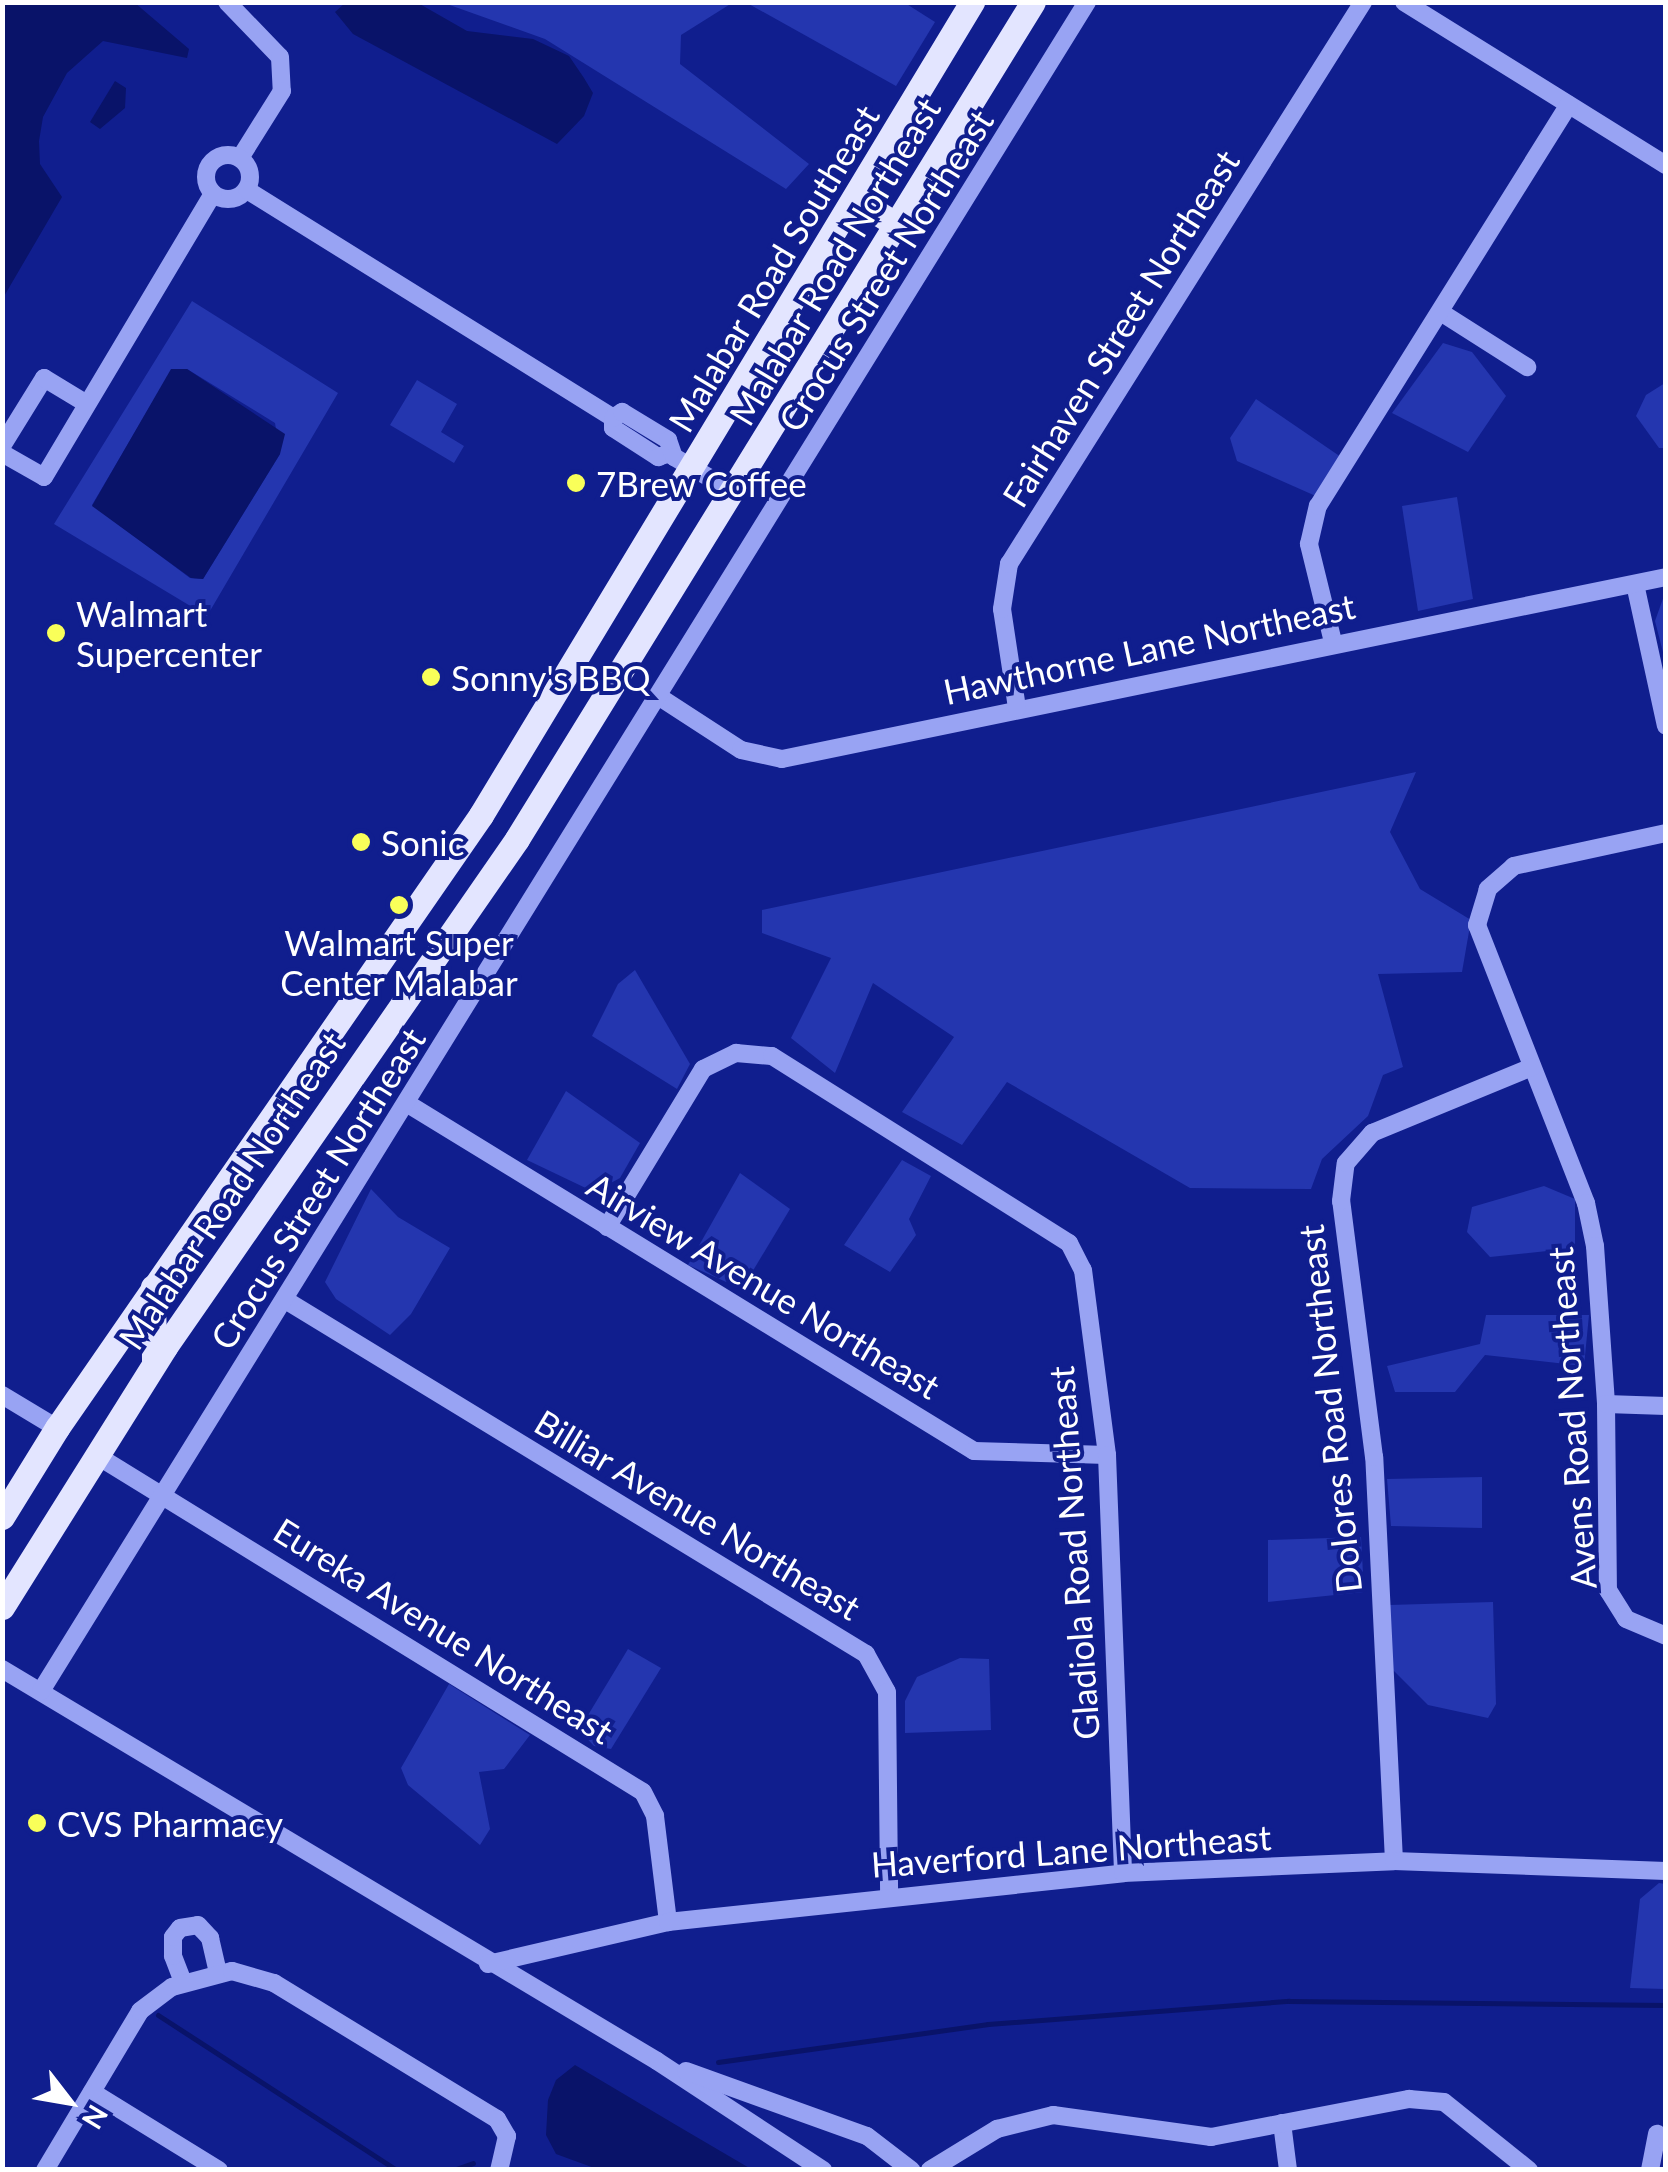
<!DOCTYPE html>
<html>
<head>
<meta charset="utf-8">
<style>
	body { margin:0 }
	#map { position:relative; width:1668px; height:2172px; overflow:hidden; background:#101e8e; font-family:Lato,sans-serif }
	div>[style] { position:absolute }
	.green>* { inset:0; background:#2436af }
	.water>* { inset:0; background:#091369 }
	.stream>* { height:5px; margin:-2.5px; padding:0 2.5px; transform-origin:2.5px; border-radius:2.5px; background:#091369 }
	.minor>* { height:18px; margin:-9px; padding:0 9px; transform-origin:9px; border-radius:9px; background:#98a3f3 }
	.minor>.ring { margin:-9px; padding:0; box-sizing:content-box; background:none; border:18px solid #98a3f3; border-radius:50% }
	.major>* { height:25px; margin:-12.5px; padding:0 12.5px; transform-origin:12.5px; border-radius:12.5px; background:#e3e5ff }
	.dots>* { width:28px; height:28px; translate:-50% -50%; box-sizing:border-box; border:5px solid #101e8e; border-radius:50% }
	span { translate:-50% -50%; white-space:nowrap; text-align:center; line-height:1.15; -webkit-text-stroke:8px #101e8e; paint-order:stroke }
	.street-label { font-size:35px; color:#fff }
	.poi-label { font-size:35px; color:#fff }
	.left { translate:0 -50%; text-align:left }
	.frame { position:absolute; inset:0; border:5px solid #fff; pointer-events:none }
	.north { position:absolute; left:20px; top:2052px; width:100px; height:100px; -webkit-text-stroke:8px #101e8e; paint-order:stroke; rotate:121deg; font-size:28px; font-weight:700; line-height:40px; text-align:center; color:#fff }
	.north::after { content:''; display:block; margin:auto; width:35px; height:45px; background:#fff; clip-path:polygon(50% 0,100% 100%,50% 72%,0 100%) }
</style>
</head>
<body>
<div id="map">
	<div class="green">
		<i style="clip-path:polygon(444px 3px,732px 3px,681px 35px,680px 64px,809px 164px,786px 189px,545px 39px)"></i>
		<i style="clip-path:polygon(747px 3px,905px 3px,935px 22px,896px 86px)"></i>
		<i style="clip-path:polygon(evenodd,192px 301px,338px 393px,207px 616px,54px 524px,192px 301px,172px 369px,187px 369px,275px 423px,280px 454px,203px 579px,190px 578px,92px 505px,172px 369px)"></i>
		<i style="clip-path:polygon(1443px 343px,1472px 352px,1506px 396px,1468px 452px,1392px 413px)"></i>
		<i style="clip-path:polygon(417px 380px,457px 404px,441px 432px,464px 446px,454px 463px,390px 425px)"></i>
		<i style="clip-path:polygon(1665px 383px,1665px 448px,1659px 448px,1636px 416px,1646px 395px)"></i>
		<i style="clip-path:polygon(1256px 399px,1341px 457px,1318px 497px,1237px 461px,1230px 438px)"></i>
		<i style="clip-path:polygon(1457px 497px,1473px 599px,1418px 611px,1402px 506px)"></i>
		<i style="clip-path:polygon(1665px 593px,1665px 660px,1655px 621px)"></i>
		<i style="clip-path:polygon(1416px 772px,1390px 832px,1420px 889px,1471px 920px,1462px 972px,1378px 974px,1403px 1067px,1383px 1075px,1368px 1116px,1322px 1159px,1311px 1189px,1190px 1188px,1007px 1082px,962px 1145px,902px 1112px,954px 1037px,873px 983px,835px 1073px,791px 1038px,831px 958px,762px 933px,762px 910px)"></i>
		<i style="clip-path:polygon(635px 970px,690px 1064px,677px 1089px,592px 1036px,618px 984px)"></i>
		<i style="clip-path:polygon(566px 1091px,640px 1143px,620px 1178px,594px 1192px,527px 1160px)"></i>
		<i style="clip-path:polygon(902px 1160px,931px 1176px,909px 1219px,916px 1235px,890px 1272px,844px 1245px)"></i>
		<i style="clip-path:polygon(740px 1173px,790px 1209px,742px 1289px,688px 1265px)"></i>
		<i style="clip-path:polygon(1544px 1186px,1575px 1199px,1575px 1248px,1490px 1257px,1467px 1232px,1472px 1207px)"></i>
		<i style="clip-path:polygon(371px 1189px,398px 1217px,450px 1248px,411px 1314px,390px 1335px,336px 1299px,325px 1282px)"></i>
		<i style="clip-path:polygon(1486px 1315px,1589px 1315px,1584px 1366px,1485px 1355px,1455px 1392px,1395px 1392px,1387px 1366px,1480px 1344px)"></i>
		<i style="clip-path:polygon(1482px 1477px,1482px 1528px,1391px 1526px,1387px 1479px)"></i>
		<i style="clip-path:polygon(1361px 1537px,1364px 1592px,1268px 1602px,1268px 1540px)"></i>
		<i style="clip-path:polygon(1493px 1602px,1496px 1704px,1488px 1718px,1428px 1705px,1392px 1669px,1389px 1605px)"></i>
		<i style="clip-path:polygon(628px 1649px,661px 1668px,611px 1749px,594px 1746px,579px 1730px)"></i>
		<i style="clip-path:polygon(960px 1658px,989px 1659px,991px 1730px,905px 1733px,905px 1701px,917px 1677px)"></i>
		<i style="clip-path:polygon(449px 1684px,530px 1735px,504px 1769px,479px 1772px,490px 1829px,480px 1845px,408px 1785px,401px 1768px)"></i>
		<i style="clip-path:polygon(1659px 1883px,1665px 1884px,1665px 1989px,1630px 1988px,1640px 1899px)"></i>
	</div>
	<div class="water">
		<i style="clip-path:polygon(3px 2px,135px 3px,189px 49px,187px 58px,103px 41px,67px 73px,43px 117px,39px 141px,40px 164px,62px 197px,3px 298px)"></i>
		<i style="clip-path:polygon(345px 3px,418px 3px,467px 31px,533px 39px,569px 56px,584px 78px,593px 93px,584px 116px,557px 144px,353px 34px,335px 12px)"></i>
		<i style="clip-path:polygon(115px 81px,126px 88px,125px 108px,100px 129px,90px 122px)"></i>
		<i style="clip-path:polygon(171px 369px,187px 369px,285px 434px,280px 454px,203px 579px,191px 578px,92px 506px)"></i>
		<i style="clip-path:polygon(575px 2065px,676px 2125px,751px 2169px,597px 2169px,556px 2154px,546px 2135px,548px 2100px,556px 2080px)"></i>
	</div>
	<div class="stream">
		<i style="left:158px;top:2015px;width:285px;rotate:33deg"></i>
		<i style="left:718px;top:2062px;width:273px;rotate:-8deg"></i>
		<i style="left:988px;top:2024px;width:302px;rotate:-4.4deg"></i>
		<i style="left:1289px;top:2001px;width:377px;rotate:0.6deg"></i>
		<i style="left:453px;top:2170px;width:21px;rotate:-19deg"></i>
	</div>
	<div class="minor">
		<i style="left:227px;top:2px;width:76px;rotate:46.1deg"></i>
		<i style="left:280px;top:57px;width:34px;rotate:87deg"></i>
		<i style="left:282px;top:91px;width:79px;rotate:122.1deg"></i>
		<i style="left:1404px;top:2px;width:309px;rotate:31.9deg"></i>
		<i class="ring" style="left:206px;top:155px;width:26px;height:26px"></i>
		<i style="left:247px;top:190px;width:431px;rotate:31.9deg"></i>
		<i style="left:613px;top:418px;width:10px;rotate:90deg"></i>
		<i style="left:613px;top:428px;width:54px;rotate:32.8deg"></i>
		<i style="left:658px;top:457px;width:13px;rotate:-18deg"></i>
		<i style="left:1442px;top:313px;width:101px;rotate:32.4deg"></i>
		<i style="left:613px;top:418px;width:11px;rotate:-34deg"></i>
		<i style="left:622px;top:412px;width:54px;rotate:31.3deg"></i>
		<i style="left:668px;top:440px;width:18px;rotate:71deg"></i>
		<i style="left:674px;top:457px;width:69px;rotate:30.3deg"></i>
		<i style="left:2px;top:446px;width:80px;rotate:-58.3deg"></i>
		<i style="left:44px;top:378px;width:50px;rotate:31.2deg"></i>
		<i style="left:2px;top:453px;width:48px;rotate:29.7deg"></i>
		<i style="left:44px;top:477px;width:330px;rotate:-59.2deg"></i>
		<i style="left:1635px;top:584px;width:145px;rotate:77.7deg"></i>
		<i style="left:1333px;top:642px;width:101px;rotate:-103.8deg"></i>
		<i style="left:1309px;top:544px;width:39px;rotate:-77deg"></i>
		<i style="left:1318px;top:506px;width:473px;rotate:-58deg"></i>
		<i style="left:661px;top:698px;width:95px;rotate:33deg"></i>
		<i style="left:741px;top:750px;width:42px;rotate:12.4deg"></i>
		<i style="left:782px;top:759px;width:903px;rotate:-11.63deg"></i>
		<i style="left:1017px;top:708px;width:100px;rotate:-98.6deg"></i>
		<i style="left:1002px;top:609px;width:46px;rotate:-81.2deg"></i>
		<i style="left:1009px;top:564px;width:664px;rotate:-57.79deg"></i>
		<i style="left:1666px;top:833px;width:156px;rotate:167.8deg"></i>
		<i style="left:1514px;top:866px;width:35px;rotate:139deg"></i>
		<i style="left:1488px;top:889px;width:38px;rotate:107deg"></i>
		<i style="left:1477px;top:925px;width:299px;rotate:68.6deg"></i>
		<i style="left:1586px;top:1203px;width:44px;rotate:78.2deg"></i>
		<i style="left:1595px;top:1246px;width:158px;rotate:86deg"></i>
		<i style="left:1606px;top:1404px;width:186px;rotate:89.4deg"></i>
		<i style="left:1608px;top:1590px;width:34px;rotate:58deg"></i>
		<i style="left:1626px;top:1619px;width:43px;rotate:23deg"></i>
		<i style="left:408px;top:1104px;width:664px;rotate:31.51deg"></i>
		<i style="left:974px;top:1451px;width:133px;rotate:1.7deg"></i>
		<i style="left:607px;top:1227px;width:185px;rotate:-58.7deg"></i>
		<i style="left:703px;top:1069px;width:37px;rotate:-26deg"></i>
		<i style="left:736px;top:1053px;width:36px;rotate:5deg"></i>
		<i style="left:772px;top:1056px;width:351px;rotate:32.2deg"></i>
		<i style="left:1069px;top:1243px;width:30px;rotate:63deg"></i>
		<i style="left:1083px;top:1270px;width:187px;rotate:82.6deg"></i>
		<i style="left:1107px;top:1455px;width:418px;rotate:87.8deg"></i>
		<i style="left:287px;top:1301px;width:678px;rotate:31.37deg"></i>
		<i style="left:866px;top:1654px;width:43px;rotate:61.1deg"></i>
		<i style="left:887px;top:1692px;width:203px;rotate:89.4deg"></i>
		<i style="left:2px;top:1395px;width:64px;rotate:31deg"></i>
		<i style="left:1606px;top:1404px;width:60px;rotate:1.9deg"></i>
		<i style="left:96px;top:1455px;width:642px;rotate:31.64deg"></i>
		<i style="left:643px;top:1792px;width:27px;rotate:63deg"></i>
		<i style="left:655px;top:1816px;width:107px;rotate:83deg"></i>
		<i style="left:2px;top:1669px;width:763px;rotate:30.9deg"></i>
		<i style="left:657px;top:2061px;width:199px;rotate:33.3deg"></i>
		<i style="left:41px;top:1691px;width:1987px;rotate:-58.23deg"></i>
		<i style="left:1394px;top:1861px;width:404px;rotate:-92.8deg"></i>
		<i style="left:1374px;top:1457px;width:258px;rotate:-97.3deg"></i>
		<i style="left:1341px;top:1201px;width:38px;rotate:-83deg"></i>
		<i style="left:1346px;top:1163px;width:40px;rotate:-49deg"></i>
		<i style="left:1372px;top:1133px;width:173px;rotate:-22.4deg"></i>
		<i style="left:488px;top:1964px;width:185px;rotate:-13.1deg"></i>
		<i style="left:668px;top:1922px;width:458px;rotate:-6.1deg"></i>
		<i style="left:1123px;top:1873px;width:271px;rotate:-2.5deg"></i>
		<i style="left:1394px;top:1861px;width:272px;rotate:2.1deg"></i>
		<i style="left:183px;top:1982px;width:28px;rotate:-111deg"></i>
		<i style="left:173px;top:1956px;width:19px;rotate:-90deg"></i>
		<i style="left:173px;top:1937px;width:11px;rotate:-52deg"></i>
		<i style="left:180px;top:1928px;width:18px;rotate:-9deg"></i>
		<i style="left:198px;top:1925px;width:18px;rotate:47deg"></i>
		<i style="left:210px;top:1938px;width:35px;rotate:77deg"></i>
		<i style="left:686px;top:2071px;width:192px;rotate:19.8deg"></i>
		<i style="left:867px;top:2136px;width:56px;rotate:37.7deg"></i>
		<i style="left:92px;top:2092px;width:149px;rotate:31.6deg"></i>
		<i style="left:1282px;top:2123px;width:47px;rotate:82.7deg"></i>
		<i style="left:45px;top:2170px;width:185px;rotate:-59.1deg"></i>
		<i style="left:140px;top:2011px;width:40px;rotate:-37deg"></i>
		<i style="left:172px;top:1987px;width:62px;rotate:-14.9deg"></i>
		<i style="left:232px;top:1971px;width:44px;rotate:15.9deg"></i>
		<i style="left:274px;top:1983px;width:261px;rotate:31.4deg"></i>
		<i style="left:497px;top:2119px;width:20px;rotate:60deg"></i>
		<i style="left:507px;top:2136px;width:35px;rotate:103deg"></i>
		<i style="left:930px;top:2170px;width:79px;rotate:-31.5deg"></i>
		<i style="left:997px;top:2129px;width:58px;rotate:-14deg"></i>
		<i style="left:1053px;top:2115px;width:160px;rotate:7.9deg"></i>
		<i style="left:1211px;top:2137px;width:202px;rotate:-10.9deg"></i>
		<i style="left:1409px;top:2099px;width:35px;rotate:5deg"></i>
		<i style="left:1444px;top:2102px;width:109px;rotate:38.7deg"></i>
		<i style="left:1650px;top:2170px;width:37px;rotate:-79deg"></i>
	</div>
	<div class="major">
		<i style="left:855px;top:199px;width:49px;rotate:31.8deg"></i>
		<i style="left:153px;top:1287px;width:73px;rotate:89.2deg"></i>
		<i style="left:2px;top:1517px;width:105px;rotate:-58.3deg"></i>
		<i style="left:57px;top:1428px;width:745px;rotate:-55.33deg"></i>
		<i style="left:481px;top:815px;width:950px;rotate:-58.87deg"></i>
		<i style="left:2px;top:1607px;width:307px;rotate:-57.9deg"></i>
		<i style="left:165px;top:1347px;width:618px;rotate:-55.28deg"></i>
		<i style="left:517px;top:839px;width:983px;rotate:-58.35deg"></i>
	</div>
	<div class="dots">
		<i style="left:576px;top:483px;background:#f9ff59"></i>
		<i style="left:56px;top:633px;background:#f9ff59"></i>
		<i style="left:431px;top:677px;background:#f9ff59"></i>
		<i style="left:361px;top:842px;background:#f9ff59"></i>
		<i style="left:399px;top:905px;background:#f9ff59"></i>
		<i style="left:37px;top:1823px;background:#f9ff59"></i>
	</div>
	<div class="street-label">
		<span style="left:834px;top:261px;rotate:-59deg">Malabar Road Northeast</span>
		<span style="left:773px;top:268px;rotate:-59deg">Malabar Road Southeast</span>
		<span style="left:885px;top:270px;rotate:-58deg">Crocus Street Northeast</span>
		<span style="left:1120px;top:328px;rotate:-58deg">Fairhaven Street Northeast</span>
		<span style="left:1149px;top:648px;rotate:-12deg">Hawthorne Lane Northeast</span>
		<span style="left:317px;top:1188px;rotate:-58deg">Crocus Street Northeast</span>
		<span style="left:231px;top:1190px;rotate:-56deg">Malabar Road Northeast</span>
		<span style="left:764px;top:1285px;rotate:31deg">Airview Avenue Northeast</span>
		<span style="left:1329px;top:1409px;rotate:-96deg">Dolores Road Northeast</span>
		<span style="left:1571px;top:1418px;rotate:-94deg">Avens Road Northeast</span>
		<span style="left:698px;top:1514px;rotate:31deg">Billiar Avenue Northeast</span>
		<span style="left:1073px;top:1553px;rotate:-94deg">Gladiola Road Northeast</span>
		<span style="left:444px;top:1630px;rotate:32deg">Eureka Avenue Northeast</span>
		<span style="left:1071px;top:1850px;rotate:-4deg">Haverford Lane Northeast</span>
	</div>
	<div class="poi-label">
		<span class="left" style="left:596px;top:483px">7Brew Coffee</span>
		<span class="left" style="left:76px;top:633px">Walmart<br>Supercenter</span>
		<span class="left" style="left:451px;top:677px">Sonny's BBQ</span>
		<span class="left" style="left:381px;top:842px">Sonic</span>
		<span style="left:399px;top:962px">Walmart Super<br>Center Malabar</span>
		<span class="left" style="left:57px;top:1823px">CVS Pharmacy</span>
	</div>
	<div class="frame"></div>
	<div class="north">N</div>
</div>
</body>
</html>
